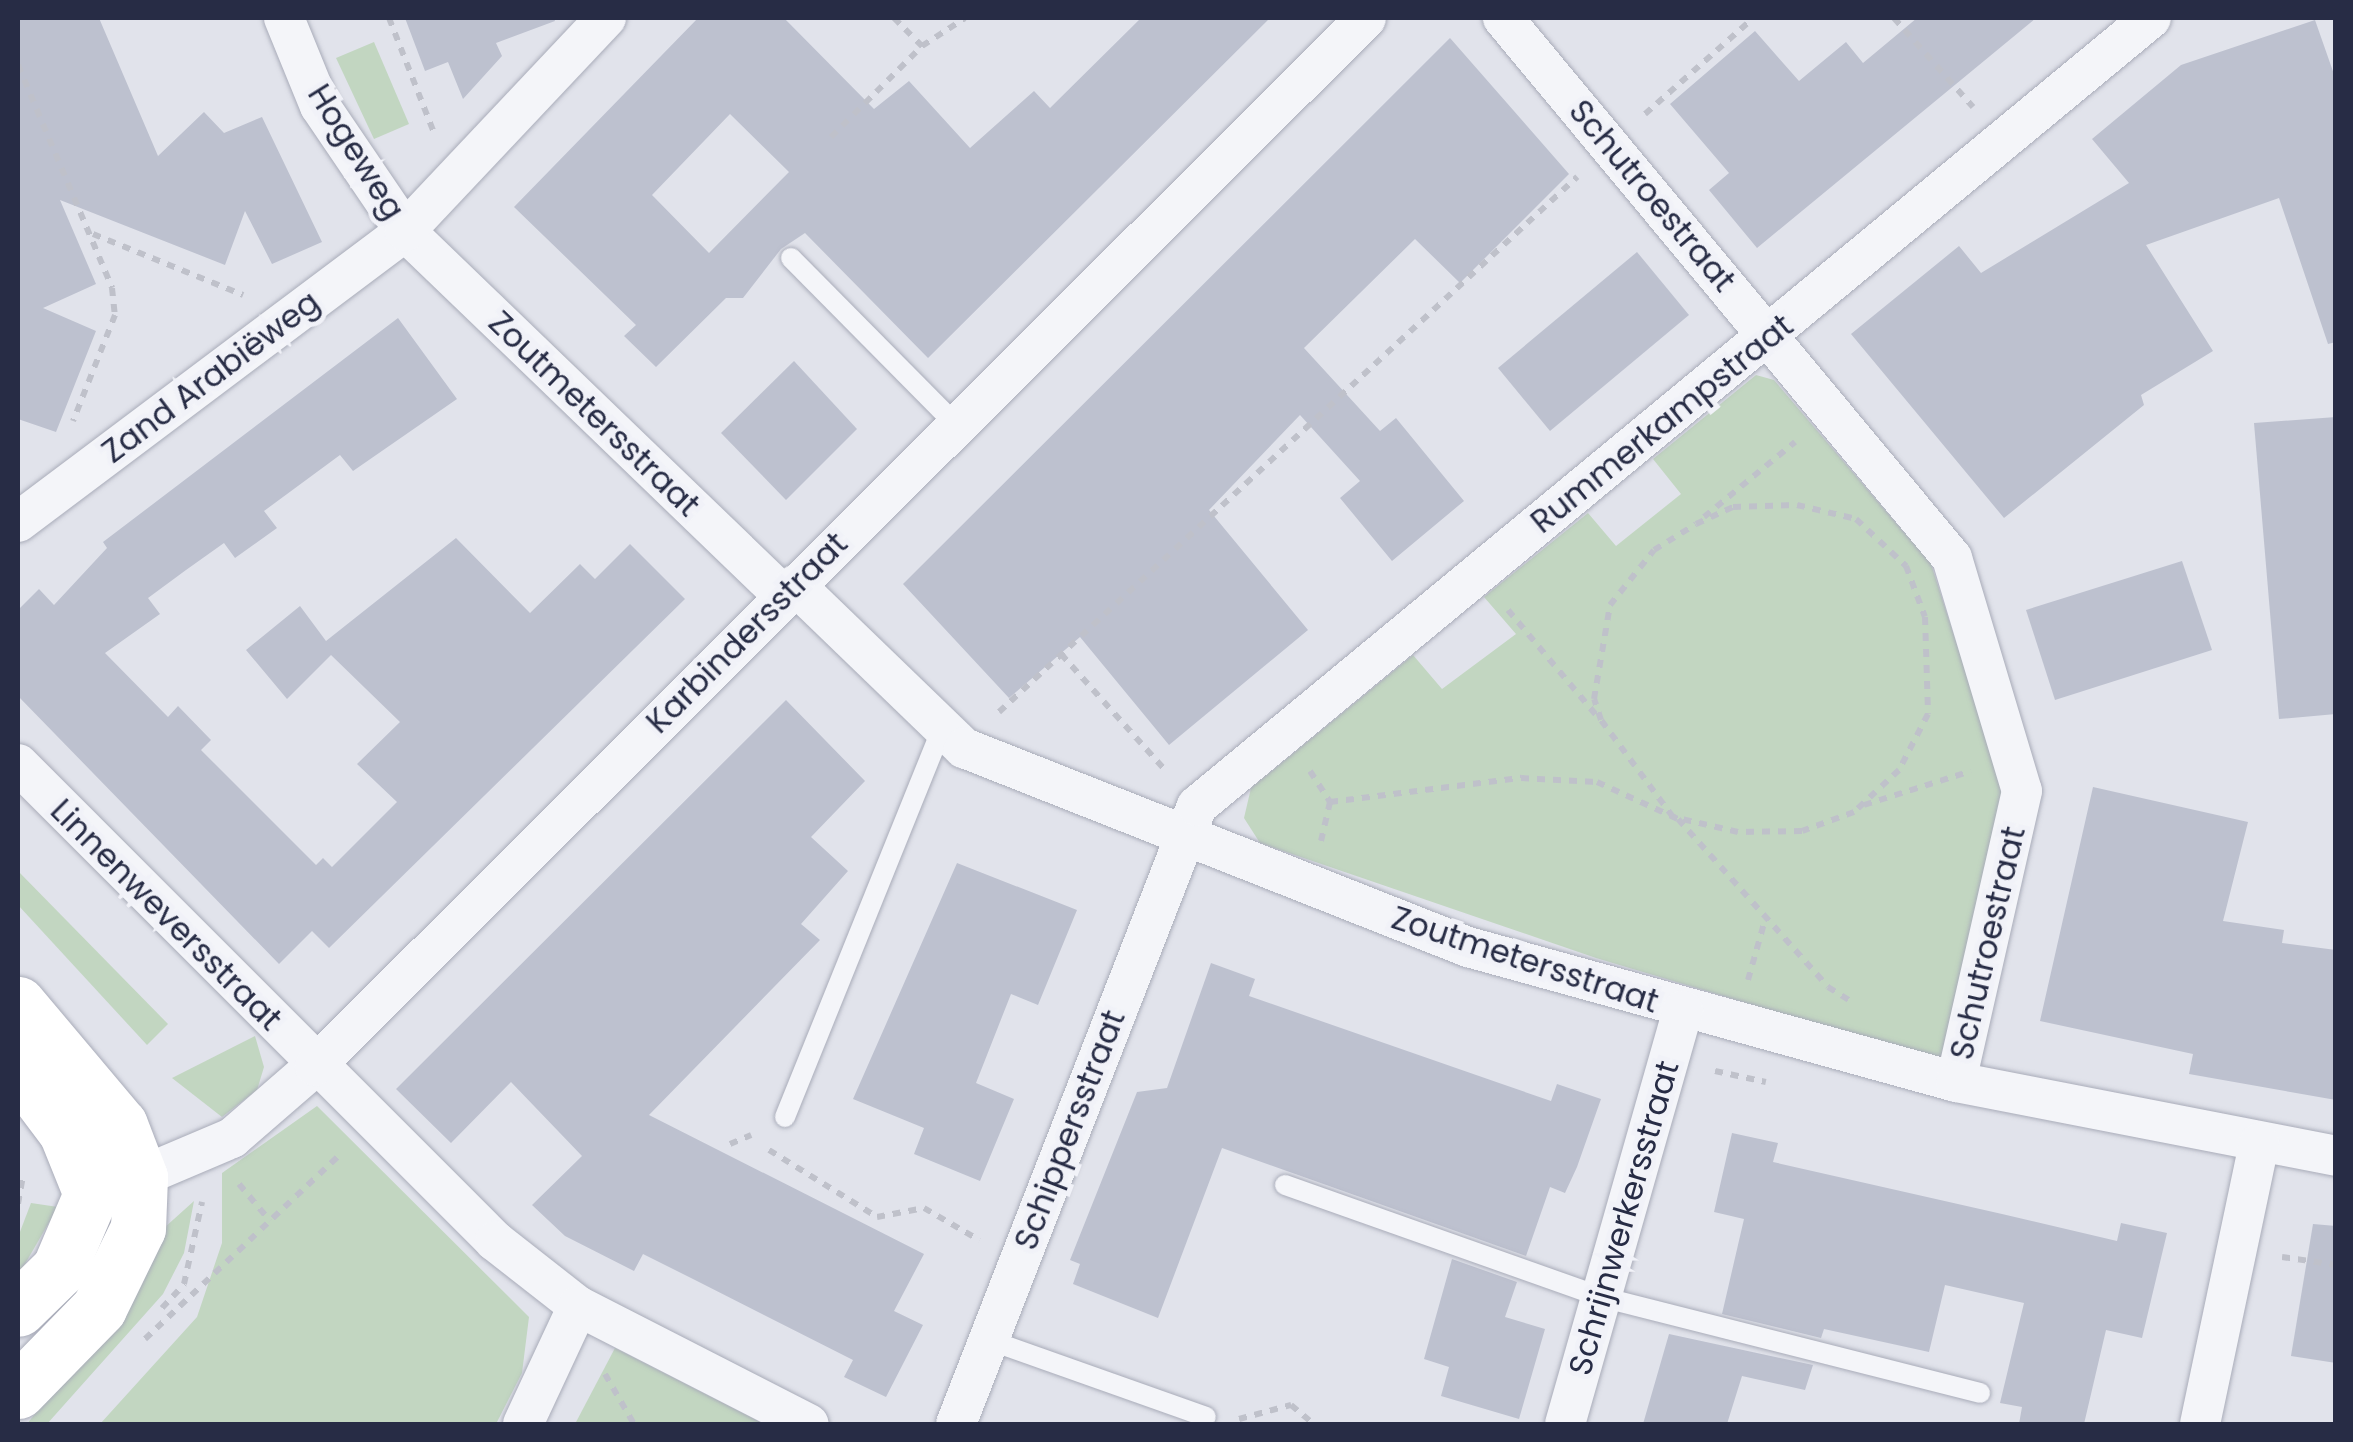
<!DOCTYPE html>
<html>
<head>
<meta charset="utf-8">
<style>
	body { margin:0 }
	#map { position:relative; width:2353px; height:1442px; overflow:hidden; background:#e1e3eb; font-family:Poppins,sans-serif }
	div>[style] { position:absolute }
	.green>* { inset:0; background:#c2d6c1 }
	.building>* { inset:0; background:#bdc1cf }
	.path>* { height:6px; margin-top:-3px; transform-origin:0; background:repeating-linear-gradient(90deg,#bfc1ca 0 8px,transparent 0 16px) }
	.roads { filter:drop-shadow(0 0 2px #a9acb9) drop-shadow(0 0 2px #a9acb9) }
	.lane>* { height:20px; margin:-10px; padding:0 10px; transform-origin:10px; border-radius:10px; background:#f4f5f9 }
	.street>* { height:40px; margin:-20px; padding:0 20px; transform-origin:20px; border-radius:20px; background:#f4f5f9 }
	.secondary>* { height:55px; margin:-27.5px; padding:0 27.5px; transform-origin:27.5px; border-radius:27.5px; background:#fff }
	span { translate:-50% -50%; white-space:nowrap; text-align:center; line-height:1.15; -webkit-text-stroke:10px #f1f2f8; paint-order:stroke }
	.street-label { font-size:32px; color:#272c45 }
	.frame { position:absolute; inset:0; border:20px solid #272c45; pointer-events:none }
</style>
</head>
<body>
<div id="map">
	<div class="green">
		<i style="clip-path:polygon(374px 42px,409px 124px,374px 139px,336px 58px)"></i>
		<i style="clip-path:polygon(1756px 375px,1774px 380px,1931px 564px,2004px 791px,1940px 1061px,1596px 958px,1260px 843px,1244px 818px,1251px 788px,1413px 655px,1442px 689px,1516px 634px,1484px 597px,1588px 513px,1616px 546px,1681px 494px,1653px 459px)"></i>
		<i style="clip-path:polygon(18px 871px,168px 1024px,147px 1045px,18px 905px)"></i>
		<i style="clip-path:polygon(255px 1036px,264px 1067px,257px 1090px,222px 1117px,172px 1078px)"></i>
		<i style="clip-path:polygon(317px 1106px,529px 1317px,522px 1373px,496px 1424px,100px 1424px,197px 1317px,222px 1243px,222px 1173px)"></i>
		<i style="clip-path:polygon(194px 1201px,184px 1253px,163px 1294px,47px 1424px,27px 1424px,80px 1356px,154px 1237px)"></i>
		<i style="clip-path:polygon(31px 1203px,58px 1207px,18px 1276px,18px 1237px)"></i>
		<i style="clip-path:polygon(615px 1348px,764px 1424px,575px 1424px)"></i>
	</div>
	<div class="building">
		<i style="clip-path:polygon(18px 18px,99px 18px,158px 156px,204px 112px,224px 133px,262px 117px,322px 242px,272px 264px,245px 211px,225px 265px,60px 200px,96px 284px,43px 308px,96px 331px,56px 432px,18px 419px)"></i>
		<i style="clip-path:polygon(405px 18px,554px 18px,555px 21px,496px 43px,502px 56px,463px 99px,448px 62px,425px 71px)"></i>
		<i style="clip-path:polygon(evenodd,698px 18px,784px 18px,874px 109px,909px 81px,970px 148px,1034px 91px,1050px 108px,1141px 18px,1270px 18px,928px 358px,805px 233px,781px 249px,743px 298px,726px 298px,656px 367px,624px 336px,636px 325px,514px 207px,698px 18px,730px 114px,789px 172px,709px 253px,652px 195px,730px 114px)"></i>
		<i style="clip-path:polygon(1917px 18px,2036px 18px,1757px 248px,1709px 190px,1729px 173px,1670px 104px,1755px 31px,1799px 81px,1846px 42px,1863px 63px)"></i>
		<i style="clip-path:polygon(2315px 20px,2336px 80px,2336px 342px,2328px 344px,2279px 198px,2146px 245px,2213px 351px,2141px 395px,2144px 405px,2004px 518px,1851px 334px,1959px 246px,1981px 273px,2129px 183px,2092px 139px,2181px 65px)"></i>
		<i style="clip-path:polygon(1450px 38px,1569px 174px,1460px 283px,1415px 239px,1304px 348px,1380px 431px,1396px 418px,1464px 501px,1392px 561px,1340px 498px,1360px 481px,1300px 415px,1209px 510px,1308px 630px,1169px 745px,1080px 637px,1009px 698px,903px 584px)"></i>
		<i style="clip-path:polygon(1637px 252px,1689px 315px,1550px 431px,1498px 368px)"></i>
		<i style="clip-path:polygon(398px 318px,457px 399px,353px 471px,340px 455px,264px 511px,277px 528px,235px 558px,224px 543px,186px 570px,148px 598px,160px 614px,105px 653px,168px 717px,178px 706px,211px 740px,201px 750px,316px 865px,323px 858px,332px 867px,397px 802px,357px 764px,400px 722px,331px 655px,287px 699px,246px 650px,300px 606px,326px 641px,456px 538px,530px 613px,580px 564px,595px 579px,630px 544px,685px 599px,329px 948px,312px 931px,279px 964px,18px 696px,18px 610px,39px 589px,54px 605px,107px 548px,103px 542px)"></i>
		<i style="clip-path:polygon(794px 361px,857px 429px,786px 500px,721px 433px)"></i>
		<i style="clip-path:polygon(2336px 417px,2336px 714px,2279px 719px,2254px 423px)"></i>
		<i style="clip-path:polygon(2182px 561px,2212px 650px,2055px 700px,2026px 610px)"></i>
		<i style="clip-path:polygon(786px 700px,865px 781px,811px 837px,848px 871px,801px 924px,820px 940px,649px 1115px,924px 1254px,894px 1311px,923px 1325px,886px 1397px,844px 1377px,853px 1360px,695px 1280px,643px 1254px,634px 1271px,565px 1236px,532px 1205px,582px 1156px,511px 1082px,451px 1143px,396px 1089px)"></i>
		<i style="clip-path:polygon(2093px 787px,2248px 822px,2223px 921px,2284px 930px,2282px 943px,2336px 950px,2336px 1100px,2189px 1074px,2193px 1054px,2040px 1021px)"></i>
		<i style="clip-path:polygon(957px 863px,1077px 910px,1038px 1005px,1011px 994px,976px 1083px,1014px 1099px,980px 1181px,914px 1154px,924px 1128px,853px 1099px)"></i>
		<i style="clip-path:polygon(1211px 963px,1255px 979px,1249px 996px,1502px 1084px,1551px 1101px,1557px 1084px,1601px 1099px,1577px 1167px,1565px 1193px,1550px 1187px,1526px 1256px,1222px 1148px,1158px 1318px,1073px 1284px,1080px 1264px,1070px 1260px,1137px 1092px,1167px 1088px)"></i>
		<i style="clip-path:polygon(1732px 1133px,1778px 1143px,1773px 1162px,2002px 1214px,2117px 1241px,2121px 1223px,2167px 1233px,2142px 1338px,2106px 1330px,2084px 1424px,2019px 1424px,2022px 1407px,2000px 1403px,2024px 1303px,1945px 1285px,1929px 1352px,1824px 1329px,1821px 1338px,1722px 1314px,1744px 1219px,1714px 1212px)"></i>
		<i style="clip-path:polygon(2313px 1224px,2336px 1226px,2336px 1363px,2291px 1356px)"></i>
		<i style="clip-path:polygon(1452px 1259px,1517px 1282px,1505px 1317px,1545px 1329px,1519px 1419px,1441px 1396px,1449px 1367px,1424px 1359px)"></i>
		<i style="clip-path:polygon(1669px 1334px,1813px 1365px,1805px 1390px,1742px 1376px,1727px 1424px,1643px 1424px)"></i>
	</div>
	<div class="path">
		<i style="left:389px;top:18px;width:123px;rotate:68.6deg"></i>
		<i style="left:894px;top:18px;width:40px;rotate:45deg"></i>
		<i style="left:1894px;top:18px;width:119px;rotate:48.4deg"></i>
		<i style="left:18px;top:65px;width:242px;rotate:67.1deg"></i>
		<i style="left:112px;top:288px;width:27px;rotate:84deg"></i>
		<i style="left:115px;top:315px;width:114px;rotate:111.6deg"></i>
		<i style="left:1645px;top:114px;width:144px;rotate:-41.6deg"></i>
		<i style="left:831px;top:137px;width:129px;rotate:-45deg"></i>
		<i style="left:922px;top:46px;width:51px;rotate:-33.1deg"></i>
		<i style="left:93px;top:234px;width:162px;rotate:22.1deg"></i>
		<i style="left:1797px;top:505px;width:61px;rotate:13.3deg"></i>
		<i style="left:1856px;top:519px;width:69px;rotate:43.2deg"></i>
		<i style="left:1906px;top:566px;width:54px;rotate:69.6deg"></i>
		<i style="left:1925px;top:617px;width:97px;rotate:88.2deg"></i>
		<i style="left:1928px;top:714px;width:63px;rotate:117.4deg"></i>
		<i style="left:1899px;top:770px;width:62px;rotate:137deg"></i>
		<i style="left:1854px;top:812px;width:55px;rotate:159.9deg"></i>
		<i style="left:1802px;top:831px;width:64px;rotate:179.1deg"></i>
		<i style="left:1738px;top:832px;width:67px;rotate:-167deg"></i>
		<i style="left:1673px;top:817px;width:121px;rotate:-126.6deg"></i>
		<i style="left:1601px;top:720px;width:22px;rotate:-108deg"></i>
		<i style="left:1594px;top:699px;width:95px;rotate:-80.3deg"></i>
		<i style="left:1610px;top:605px;width:70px;rotate:-51.3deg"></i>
		<i style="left:1654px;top:550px;width:49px;rotate:-31.8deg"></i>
		<i style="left:1696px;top:524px;width:41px;rotate:-24.7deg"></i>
		<i style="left:1733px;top:507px;width:64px;rotate:-1.8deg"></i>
		<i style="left:1704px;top:517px;width:118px;rotate:-39.5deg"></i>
		<i style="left:1508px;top:610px;width:137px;rotate:50deg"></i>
		<i style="left:1061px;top:654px;width:159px;rotate:48.1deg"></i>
		<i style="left:999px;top:712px;width:788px;rotate:-42.79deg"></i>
		<i style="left:1310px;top:771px;width:37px;rotate:57deg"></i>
		<i style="left:1330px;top:802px;width:40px;rotate:103deg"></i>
		<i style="left:1330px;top:802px;width:193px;rotate:-7.2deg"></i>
		<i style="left:1521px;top:778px;width:76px;rotate:3deg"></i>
		<i style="left:1597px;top:782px;width:89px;rotate:24.6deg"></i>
		<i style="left:1678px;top:819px;width:225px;rotate:48.2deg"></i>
		<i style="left:1828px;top:987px;width:26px;rotate:32deg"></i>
		<i style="left:1864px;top:805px;width:112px;rotate:-17.6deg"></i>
		<i style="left:1748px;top:980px;width:62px;rotate:-74.2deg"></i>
		<i style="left:1715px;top:1071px;width:52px;rotate:12.2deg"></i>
		<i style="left:730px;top:1144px;width:23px;rotate:-23deg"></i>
		<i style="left:769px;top:1150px;width:127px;rotate:31.8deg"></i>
		<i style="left:877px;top:1217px;width:48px;rotate:-10.8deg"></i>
		<i style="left:924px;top:1208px;width:64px;rotate:30.2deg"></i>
		<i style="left:239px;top:1184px;width:48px;rotate:50deg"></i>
		<i style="left:18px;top:1204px;width:29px;rotate:-80deg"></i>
		<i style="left:2282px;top:1257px;width:55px;rotate:8.4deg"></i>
		<i style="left:162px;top:1308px;width:33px;rotate:-47deg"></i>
		<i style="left:184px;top:1284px;width:84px;rotate:-77.6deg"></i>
		<i style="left:145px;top:1339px;width:271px;rotate:-43.4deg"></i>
		<i style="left:605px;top:1374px;width:58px;rotate:59.9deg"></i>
		<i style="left:1239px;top:1419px;width:54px;rotate:-15.1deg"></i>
		<i style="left:1291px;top:1405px;width:30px;rotate:40deg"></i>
	</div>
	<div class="roads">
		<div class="lane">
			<i style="left:791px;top:258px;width:235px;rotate:45.3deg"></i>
			<i style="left:785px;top:1117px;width:417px;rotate:-68deg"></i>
			<i style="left:1285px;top:1185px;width:335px;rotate:19.5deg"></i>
			<i style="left:1601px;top:1297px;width:391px;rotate:14.2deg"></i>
			<i style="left:989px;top:1340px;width:230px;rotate:19.5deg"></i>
		</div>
		<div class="street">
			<i style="left:284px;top:18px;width:95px;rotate:67.8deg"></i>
			<i style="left:320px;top:106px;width:151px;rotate:55.8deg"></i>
			<i style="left:405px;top:231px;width:526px;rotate:43.92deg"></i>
			<i style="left:1503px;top:18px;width:702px;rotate:50.26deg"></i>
			<i style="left:1952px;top:558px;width:243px;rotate:73.3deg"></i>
			<i style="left:2022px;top:791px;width:298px;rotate:102.8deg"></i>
			<i style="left:18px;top:522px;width:484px;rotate:-36.9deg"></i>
			<i style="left:405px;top:231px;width:293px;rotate:-46.7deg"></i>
			<i style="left:795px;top:585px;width:235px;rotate:44deg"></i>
			<i style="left:964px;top:748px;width:542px;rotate:21.55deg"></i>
			<i style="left:1468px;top:947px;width:506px;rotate:15.46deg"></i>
			<i style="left:1956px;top:1082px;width:387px;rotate:11deg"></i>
			<i style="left:18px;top:764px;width:675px;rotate:45deg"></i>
			<i style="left:495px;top:1241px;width:105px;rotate:38.1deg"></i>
			<i style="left:578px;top:1306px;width:259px;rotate:27.1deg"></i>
			<i style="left:140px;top:1177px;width:100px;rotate:-23deg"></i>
			<i style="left:232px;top:1138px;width:110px;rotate:-40.9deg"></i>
			<i style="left:315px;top:1066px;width:1484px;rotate:-44.92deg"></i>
			<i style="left:523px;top:1424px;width:130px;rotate:-65deg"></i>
			<i style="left:956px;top:1424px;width:663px;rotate:-68.7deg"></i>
			<i style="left:1197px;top:806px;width:1237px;rotate:-39.56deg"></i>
			<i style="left:1565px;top:1424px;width:430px;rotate:-74.1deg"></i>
			<i style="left:2200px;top:1424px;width:287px;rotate:-78.1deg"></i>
		</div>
		<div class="secondary">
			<i style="left:18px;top:1004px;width:158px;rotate:49.9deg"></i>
			<i style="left:120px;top:1125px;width:56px;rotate:69deg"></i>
			<i style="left:140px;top:1177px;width:51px;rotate:92.2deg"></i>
			<i style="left:138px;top:1228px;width:89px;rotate:116deg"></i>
			<i style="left:99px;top:1308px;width:116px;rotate:134.3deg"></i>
			<i style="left:18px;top:1068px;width:80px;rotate:53.1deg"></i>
			<i style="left:66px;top:1132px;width:67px;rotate:68deg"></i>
			<i style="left:91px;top:1194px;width:82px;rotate:113.1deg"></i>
			<i style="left:59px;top:1269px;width:57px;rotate:135.7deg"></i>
		</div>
	</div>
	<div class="street-label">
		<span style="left:356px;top:152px;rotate:58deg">Hogeweg</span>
		<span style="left:1652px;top:196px;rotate:50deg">Schutroestraat</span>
		<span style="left:211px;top:377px;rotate:-37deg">Zand Arabiëweg</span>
		<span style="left:594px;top:414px;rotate:44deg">Zoutmetersstraat</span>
		<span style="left:1662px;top:424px;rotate:-39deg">Rummerkampstraat</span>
		<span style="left:747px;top:633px;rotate:-45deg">Karbindersstraat</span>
		<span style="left:166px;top:915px;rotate:45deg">Linnenweversstraat</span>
		<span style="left:1988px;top:943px;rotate:-77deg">Schutroestraat</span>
		<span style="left:1525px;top:960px;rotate:18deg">Zoutmetersstraat</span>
		<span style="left:1070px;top:1130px;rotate:-69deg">Schippersstraat</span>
		<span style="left:1624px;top:1218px;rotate:-74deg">Schrijnwerkersstraat</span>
	</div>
	<div class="frame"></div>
</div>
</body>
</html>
